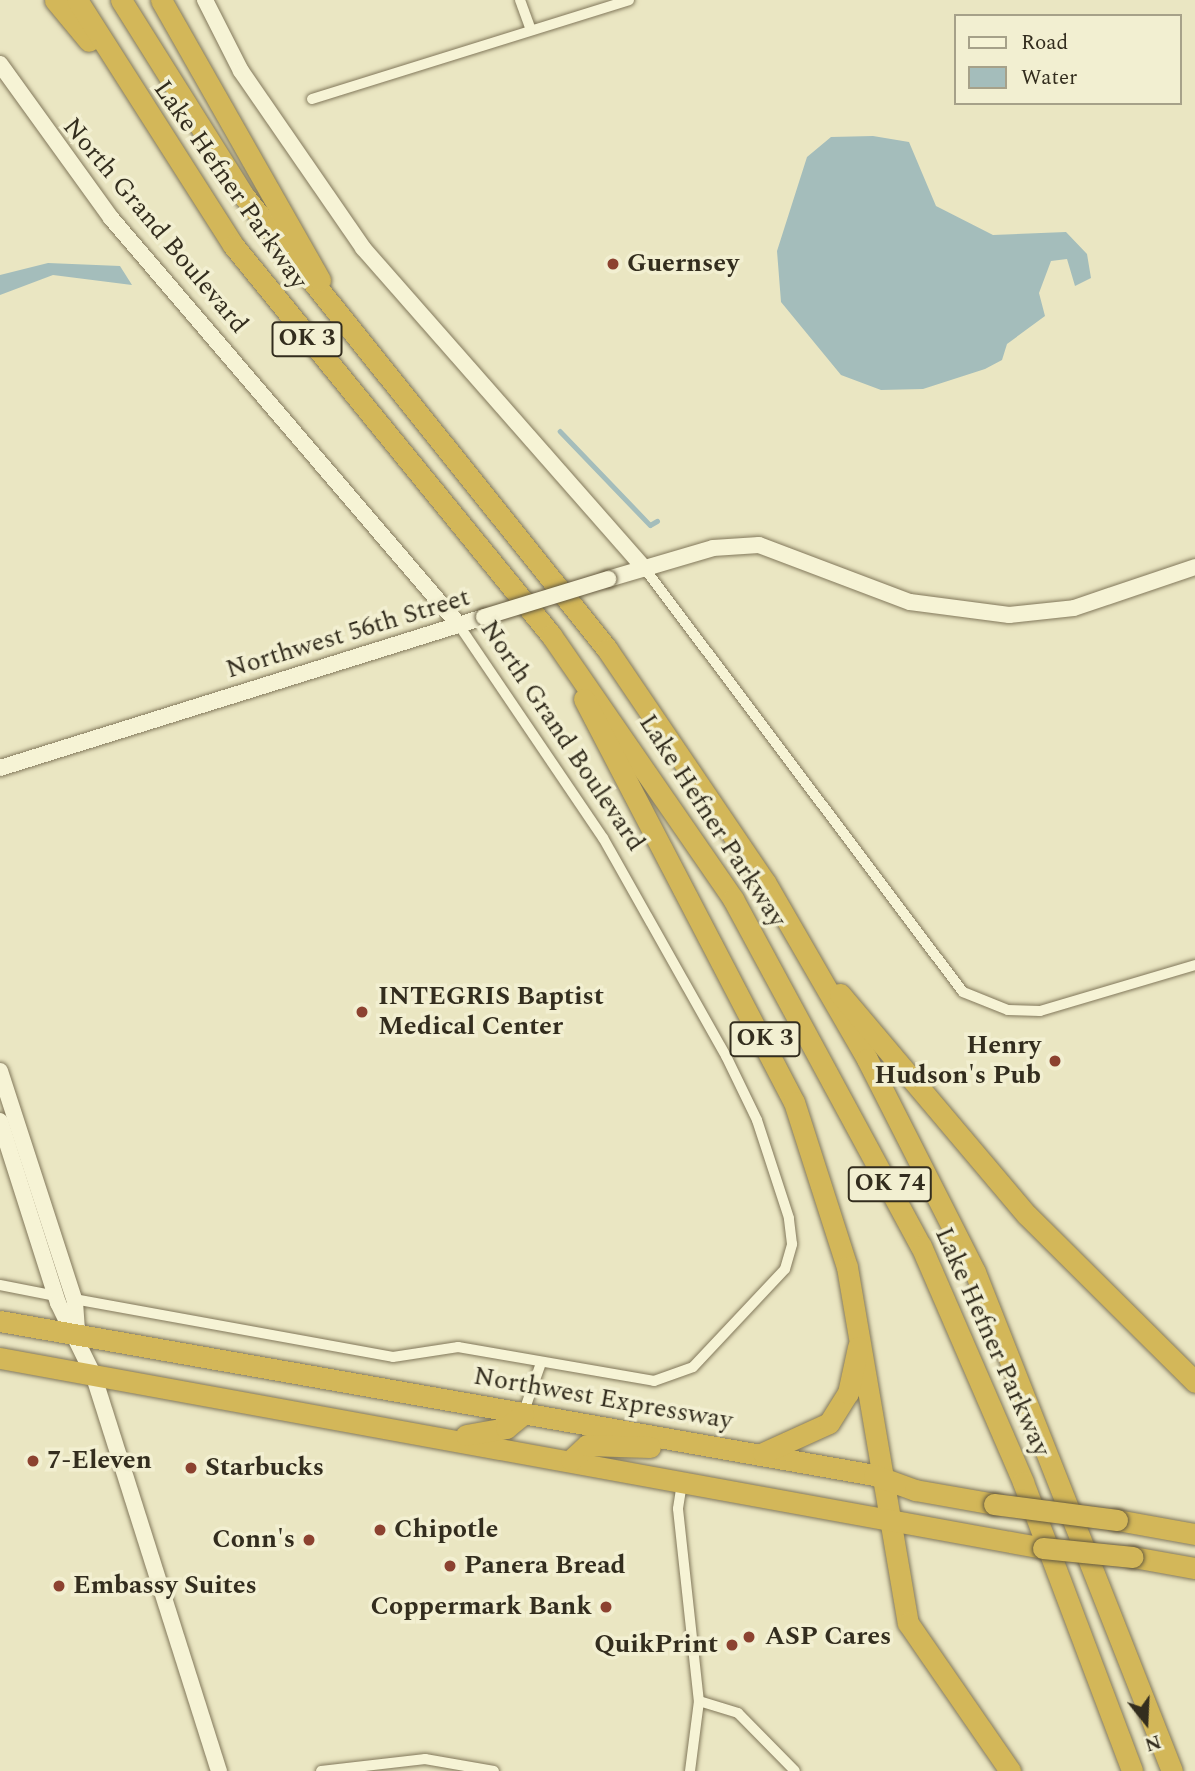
<!DOCTYPE html>
<html>
<head>
<meta charset="utf-8">
<style>
	body { margin:0 }
	#map { position:relative; width:1195px; height:1771px; overflow:hidden; background:#eae6c2; font-family:Spectral,serif }
	div>[style] { position:absolute }
	.water>* { inset:0; background:#a4bdbb }
	.stream>* { height:4.5px; margin:-2.25px; padding:0 2.25px; transform-origin:2.25px; border-radius:2.25px; background:#a4bdbb }
	.roads { filter:drop-shadow(0 0 2px #82785b) drop-shadow(0 0 2px #82785b) }
	.street>* { height:10px; margin:-5px; padding:0 5px; transform-origin:5px; border-radius:5px; background:#f6f3d5 }
	.secondary>* { height:16px; margin:-8px; padding:0 8px; transform-origin:8px; border-radius:8px; background:#f6f3d5 }
	.highway>* { height:21px; margin:-10.5px; padding:0 10.5px; transform-origin:10.5px; border-radius:10.5px; background:#d3b759 }
	.bridges { filter:drop-shadow(0 0 2px #64593e) drop-shadow(0 0 2px #64593e) }
	.secondary-bridge>* { height:16px; margin:-8px; padding:0 8px; transform-origin:8px; border-radius:8px; background:#f6f3d5 }
	.highway-bridge>* { height:21px; margin:-10.5px; padding:0 10.5px; transform-origin:10.5px; border-radius:10.5px; background:#d3b759 }
	.dots>* { width:19px; height:19px; translate:-50% -50%; box-sizing:border-box; border:4px solid #f2efd1; border-radius:50% }
	span { translate:-50% -50%; white-space:nowrap; text-align:center; line-height:1.15; -webkit-text-stroke:7px #f2efd1; paint-order:stroke }
	.shield-label span { padding:2px 5px; background:#f2efd1; border:2px solid; border-radius:5px; -webkit-text-stroke-width:0 }
	.shield-label { font-size:24px; color:#332d1e; font-weight:700 }
	.street-label { font-size:26px; color:#332d1e }
	.poi-label { font-size:26px; color:#332d1e; font-weight:700 }
	.left { translate:0 -50%; text-align:left }
	.right { translate:-100% -50%; text-align:right }
	.legend { position:absolute; left:954px; top:14px; width:228px; height:91px; box-sizing:border-box; background:#f2efd1; border:2px solid #a6a189; margin:0; padding:9px 12px; list-style:none; font-size:21px; color:#332d1e }
	.legend li { display:flex; align-items:center; gap:14px; height:35px }
	.legend b { width:35px; border:2px solid #a6a189 }
	.north { position:absolute; left:1111px; top:1687px; width:70px; height:70px; -webkit-text-stroke:5px #f2efd1; paint-order:stroke; rotate:162deg; font-size:19px; font-weight:700; line-height:28px; text-align:center; color:#332d1e }
	.north::after { content:''; display:block; margin:auto; width:24px; height:32px; background:#332d1e; clip-path:polygon(50% 0,100% 100%,50% 72%,0 100%) }
</style>
</head>
<body>
<div id="map">
	<div class="water">
		<i style="clip-path:polygon(873px 136px,909px 142px,936px 206px,993px 235px,1066px 232px,1087px 254px,1091px 278px,1075px 286px,1067px 259px,1051px 261px,1039px 293px,1045px 316px,1007px 344px,1002px 360px,985px 369px,923px 389px,881px 390px,841px 375px,781px 302px,777px 251px,807px 157px,831px 137px)"></i>
		<i style="clip-path:polygon(48px 263px,120px 266px,132px 285px,53px 275px,0 295px,0 275px)"></i>
	</div>
	<div class="stream">
		<i style="left:560px;top:431px;width:130px;rotate:46.2deg"></i>
		<i style="left:650px;top:525px;width:8px;rotate:-30deg"></i>
	</div>
	<div class="roads">
		<div class="street">
			<i style="left:520px;top:0;width:32px;rotate:70deg"></i>
			<i style="left:312px;top:99px;width:332px;rotate:-17.3deg"></i>
			<i style="left:645px;top:569px;width:529px;rotate:53.07deg"></i>
			<i style="left:963px;top:992px;width:48px;rotate:21.8deg"></i>
			<i style="left:1008px;top:1010px;width:32px;rotate:2deg"></i>
			<i style="left:1040px;top:1011px;width:162px;rotate:-16.5deg"></i>
			<i style="left:0;top:1285px;width:57px;rotate:11.1deg"></i>
			<i style="left:74px;top:1299px;width:324px;rotate:10.3deg"></i>
			<i style="left:393px;top:1357px;width:66px;rotate:-8.7deg"></i>
			<i style="left:458px;top:1347px;width:199px;rotate:9.8deg"></i>
			<i style="left:654px;top:1381px;width:41px;rotate:-19.7deg"></i>
			<i style="left:693px;top:1367px;width:134px;rotate:-46.8deg"></i>
			<i style="left:785px;top:1269px;width:26px;rotate:-74deg"></i>
			<i style="left:792px;top:1244px;width:26px;rotate:-97deg"></i>
			<i style="left:789px;top:1218px;width:103px;rotate:-108.1deg"></i>
			<i style="left:757px;top:1120px;width:71px;rotate:-115.8deg"></i>
			<i style="left:726px;top:1056px;width:250px;rotate:-119.4deg"></i>
			<i style="left:603px;top:838px;width:257px;rotate:-124.1deg"></i>
			<i style="left:523px;top:1414px;width:54px;rotate:-70.6deg"></i>
			<i style="left:682px;top:1483px;width:26px;rotate:99deg"></i>
			<i style="left:678px;top:1509px;width:193px;rotate:83.8deg"></i>
			<i style="left:699px;top:1701px;width:71px;rotate:97.3deg"></i>
			<i style="left:699px;top:1701px;width:41px;rotate:17.1deg"></i>
			<i style="left:738px;top:1713px;width:81px;rotate:45.5deg"></i>
			<i style="left:321px;top:1771px;width:105px;rotate:-6.6deg"></i>
			<i style="left:425px;top:1759px;width:70px;rotate:9.9deg"></i>
		</div>
		<div class="secondary">
			<i style="left:205px;top:0;width:80px;rotate:63.1deg"></i>
			<i style="left:241px;top:71px;width:215px;rotate:55.4deg"></i>
			<i style="left:363px;top:248px;width:427px;rotate:48.7deg"></i>
			<i style="left:0;top:64px;width:190px;rotate:54.2deg"></i>
			<i style="left:111px;top:218px;width:535px;rotate:49.47deg"></i>
			<i style="left:608px;top:579px;width:109px;rotate:-16.4deg"></i>
			<i style="left:713px;top:548px;width:46px;rotate:-3.7deg"></i>
			<i style="left:759px;top:545px;width:161px;rotate:20.7deg"></i>
			<i style="left:910px;top:602px;width:100px;rotate:7.5deg"></i>
			<i style="left:1009px;top:615px;width:65px;rotate:-6.1deg"></i>
			<i style="left:1074px;top:608px;width:128px;rotate:-18.7deg"></i>
			<i style="left:0;top:768px;width:507px;rotate:-17.33deg"></i>
			<i style="left:0;top:1071px;width:243px;rotate:72deg"></i>
			<i style="left:75px;top:1302px;width:31px;rotate:86deg"></i>
			<i style="left:0;top:1121px;width:191px;rotate:72.3deg"></i>
			<i style="left:58px;top:1303px;width:79px;rotate:63.8deg"></i>
			<i style="left:93px;top:1374px;width:417px;rotate:72.4deg"></i>
		</div>
		<div class="highway">
			<i style="left:55px;top:0;width:53px;rotate:50.3deg"></i>
			<i style="left:77px;top:0;width:290px;rotate:57.5deg"></i>
			<i style="left:233px;top:245px;width:503px;rotate:50.81deg"></i>
			<i style="left:551px;top:635px;width:321px;rotate:55.4deg"></i>
			<i style="left:733px;top:899px;width:395px;rotate:61.6deg"></i>
			<i style="left:921px;top:1246px;width:257px;rotate:66.6deg"></i>
			<i style="left:1023px;top:1482px;width:309px;rotate:69.3deg"></i>
			<i style="left:121px;top:0;width:231px;rotate:57.9deg"></i>
			<i style="left:244px;top:196px;width:580px;rotate:51.29deg"></i>
			<i style="left:607px;top:649px;width:282px;rotate:55.9deg"></i>
			<i style="left:765px;top:882px;width:204px;rotate:60deg"></i>
			<i style="left:867px;top:1059px;width:239px;rotate:63.1deg"></i>
			<i style="left:975px;top:1272px;width:536px;rotate:68.46deg"></i>
			<i style="left:161px;top:0;width:322px;rotate:60.4deg"></i>
			<i style="left:584px;top:699px;width:454px;rotate:62.5deg"></i>
			<i style="left:794px;top:1102px;width:173px;rotate:72.2deg"></i>
			<i style="left:847px;top:1267px;width:361px;rotate:80.3deg"></i>
			<i style="left:908px;top:1623px;width:180px;rotate:55.4deg"></i>
			<i style="left:840px;top:994px;width:289px;rotate:49.8deg"></i>
			<i style="left:1027px;top:1215px;width:237px;rotate:44.8deg"></i>
			<i style="left:0;top:1321px;width:887px;rotate:9.99deg"></i>
			<i style="left:874px;top:1475px;width:44px;rotate:20.1deg"></i>
			<i style="left:915px;top:1490px;width:80px;rotate:10deg"></i>
			<i style="left:0;top:1358px;width:1060px;rotate:10.32deg"></i>
			<i style="left:466px;top:1435px;width:41px;rotate:-9.9deg"></i>
			<i style="left:506px;top:1428px;width:22px;rotate:-39deg"></i>
			<i style="left:763px;top:1453px;width:72px;rotate:-24.4deg"></i>
			<i style="left:829px;top:1423px;width:36px;rotate:-58deg"></i>
			<i style="left:848px;top:1393px;width:47px;rotate:-77.7deg"></i>
			<i style="left:571px;top:1460px;width:22px;rotate:-43deg"></i>
			<i style="left:587px;top:1445px;width:63px;rotate:1.8deg"></i>
			<i style="left:1117px;top:1520px;width:79px;rotate:10.2deg"></i>
			<i style="left:1133px;top:1557px;width:63px;rotate:10.1deg"></i>
		</div>
	</div>
	<div class="bridges">
		<div class="secondary-bridge">
			<i style="left:484px;top:617px;width:130px;rotate:-17deg"></i>
		</div>
		<div class="highway-bridge">
			<i style="left:994px;top:1504px;width:124px;rotate:7.4deg"></i>
			<i style="left:1043px;top:1548px;width:90px;rotate:5.7deg"></i>
		</div>
	</div>
	<div class="dots">
		<i style="left:613px;top:264px;background:#8c4230"></i>
		<i style="left:362px;top:1012px;background:#8c4230"></i>
		<i style="left:1055px;top:1061px;background:#8c4230"></i>
		<i style="left:33px;top:1461px;background:#8c4230"></i>
		<i style="left:191px;top:1468px;background:#8c4230"></i>
		<i style="left:380px;top:1530px;background:#8c4230"></i>
		<i style="left:309px;top:1540px;background:#8c4230"></i>
		<i style="left:450px;top:1566px;background:#8c4230"></i>
		<i style="left:59px;top:1586px;background:#8c4230"></i>
		<i style="left:606px;top:1607px;background:#8c4230"></i>
		<i style="left:749px;top:1637px;background:#8c4230"></i>
		<i style="left:732px;top:1645px;background:#8c4230"></i>
	</div>
	<div class="shield-label">
		<span style="left:307px;top:339px">OK 3</span>
		<span style="left:765px;top:1039px">OK 3</span>
		<span style="left:890px;top:1184px">OK 74</span>
	</div>
	<div class="street-label">
		<span style="left:230px;top:185px;rotate:55deg">Lake Hefner Parkway</span>
		<span style="left:155px;top:226px;rotate:50deg">North Grand Boulevard</span>
		<span style="left:348px;top:634px;rotate:-17deg">Northwest 56th Street</span>
		<span style="left:562px;top:736px;rotate:56deg">North Grand Boulevard</span>
		<span style="left:712px;top:821px;rotate:57deg">Lake Hefner Parkway</span>
		<span style="left:992px;top:1342px;rotate:66deg">Lake Hefner Parkway</span>
		<span style="left:603px;top:1399px;rotate:10deg">Northwest Expressway</span>
	</div>
	<div class="poi-label">
		<span class="left" style="left:627px;top:264px">Guernsey</span>
		<span class="left" style="left:378px;top:1012px">INTEGRIS Baptist<br>Medical Center</span>
		<span class="right" style="left:1041px;top:1061px">Henry<br>Hudson's Pub</span>
		<span class="left" style="left:47px;top:1461px">7-Eleven</span>
		<span class="left" style="left:205px;top:1468px">Starbucks</span>
		<span class="left" style="left:394px;top:1530px">Chipotle</span>
		<span class="right" style="left:295px;top:1540px">Conn's</span>
		<span class="left" style="left:464px;top:1566px">Panera Bread</span>
		<span class="left" style="left:73px;top:1586px">Embassy Suites</span>
		<span class="right" style="left:592px;top:1607px">Coppermark Bank</span>
		<span class="left" style="left:765px;top:1637px">ASP Cares</span>
		<span class="right" style="left:718px;top:1645px">QuikPrint</span>
	</div>
	<ul class="legend">
	<li><b style="height:9px;background:#f6f3d5"></b>Road</li>
	<li><b style="height:19px;background:#a4bdbb"></b>Water</li>
	</ul>
	<div class="north">N</div>
</div>
</body>
</html>
